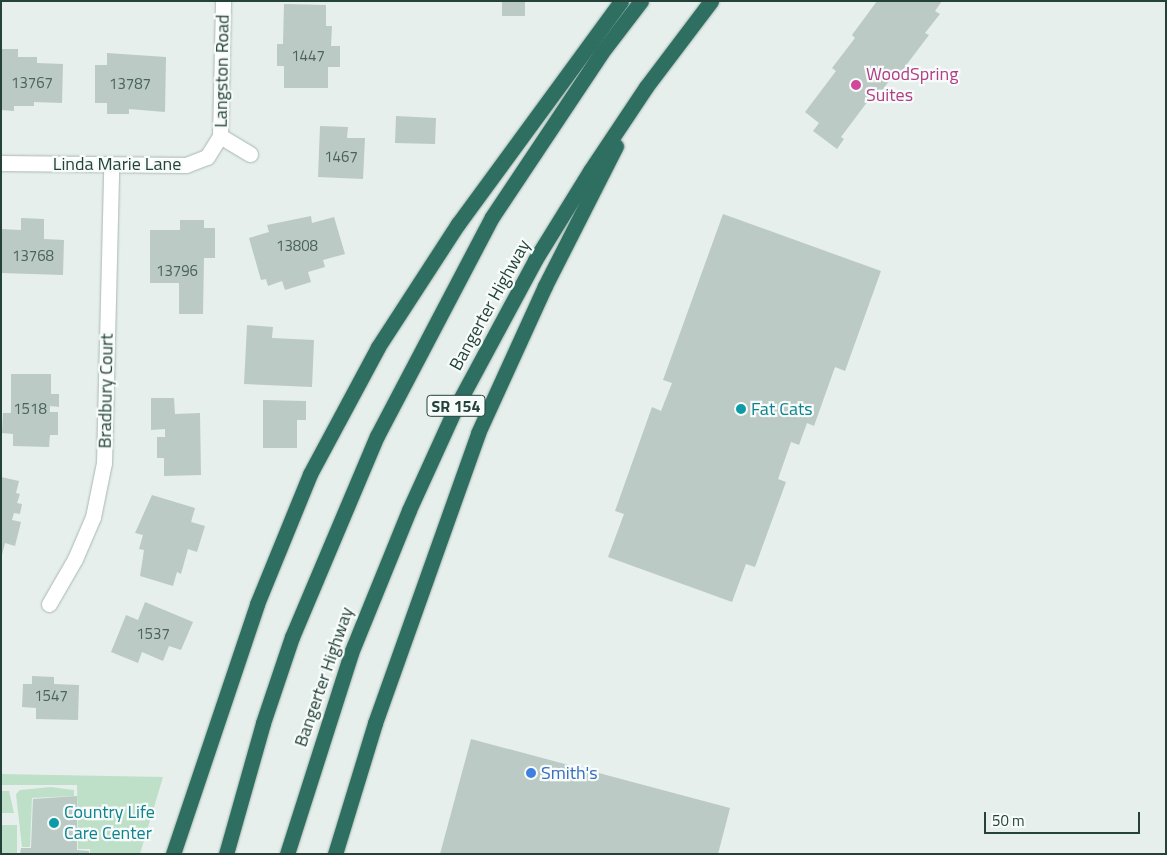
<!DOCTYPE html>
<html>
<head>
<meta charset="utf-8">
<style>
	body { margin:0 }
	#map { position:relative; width:1167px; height:855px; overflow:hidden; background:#e6efeb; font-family:"Titillium Web",sans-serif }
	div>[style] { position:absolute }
	.green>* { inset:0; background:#bfe0c8 }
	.building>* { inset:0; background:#bbcac4 }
	.roads { filter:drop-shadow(0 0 1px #a8b8b2) drop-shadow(0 0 1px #a8b8b2) }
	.minor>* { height:15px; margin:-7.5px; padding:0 7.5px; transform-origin:7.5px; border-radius:7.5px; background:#fff }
	.motorway>* { height:15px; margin:-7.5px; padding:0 7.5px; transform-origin:7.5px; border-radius:7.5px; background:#2f6f62 }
	.dots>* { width:14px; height:14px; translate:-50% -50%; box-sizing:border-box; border:2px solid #f7fbf9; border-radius:50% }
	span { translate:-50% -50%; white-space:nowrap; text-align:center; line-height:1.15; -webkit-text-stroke:4.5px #f7fbf9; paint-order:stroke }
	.number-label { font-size:15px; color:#4a645c }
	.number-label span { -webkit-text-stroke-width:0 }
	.shield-label span { padding:1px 4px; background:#f7fbf9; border:1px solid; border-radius:4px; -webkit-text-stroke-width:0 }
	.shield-label { font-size:16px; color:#24423a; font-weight:700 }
	.street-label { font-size:18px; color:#24423a }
	.hotel-label { font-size:18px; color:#b23c85 }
	.left { translate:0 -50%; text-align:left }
	.culture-label { font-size:18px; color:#0d838f }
	.shop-label { font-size:18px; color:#366cbe }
	.frame { position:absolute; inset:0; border:2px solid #24423a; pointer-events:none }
	.scale { position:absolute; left:984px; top:812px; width:156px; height:22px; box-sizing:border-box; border:2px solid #24423a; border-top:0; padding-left:6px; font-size:15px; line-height:18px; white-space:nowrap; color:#24423a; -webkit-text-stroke:4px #f7fbf9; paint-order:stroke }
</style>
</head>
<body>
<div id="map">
	<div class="green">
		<i style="clip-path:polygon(1px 774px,163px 777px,140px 854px,90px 854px,90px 849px,78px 849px,77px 785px,1px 785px)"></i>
		<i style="clip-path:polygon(51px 787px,74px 790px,74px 796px,32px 798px,30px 847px,22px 847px,16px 794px,20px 790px)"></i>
		<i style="clip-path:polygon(1px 791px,9px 791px,14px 813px,1px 813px)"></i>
		<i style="clip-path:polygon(1px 825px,17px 825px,17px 854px,1px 854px)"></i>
	</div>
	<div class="building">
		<i style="clip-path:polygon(502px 1px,525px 1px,525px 16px,502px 16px)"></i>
		<i style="clip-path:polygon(877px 1px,942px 1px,935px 11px,940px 14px,925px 33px,929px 35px,901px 72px,898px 69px,875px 100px,871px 97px,841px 137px,844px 139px,837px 149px,813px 131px,819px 123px,805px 112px,836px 71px,832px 68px,855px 38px,852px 35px)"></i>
		<i style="clip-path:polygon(284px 4px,326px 5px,326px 26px,332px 26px,331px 46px,340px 46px,340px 67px,328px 67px,328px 88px,284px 88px,284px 66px,277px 66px,277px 44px,283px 44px)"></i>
		<i style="clip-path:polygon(1px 49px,18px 49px,18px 57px,37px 57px,37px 63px,63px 64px,62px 103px,34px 102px,34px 106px,14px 106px,14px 111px,1px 110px)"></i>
		<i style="clip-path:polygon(107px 53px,166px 57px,165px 112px,129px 109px,129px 114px,107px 114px,107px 103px,95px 103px,95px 65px,107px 65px)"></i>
		<i style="clip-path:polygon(396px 116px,436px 118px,435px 144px,395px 143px)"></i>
		<i style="clip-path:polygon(320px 126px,348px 127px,347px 138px,365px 138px,363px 179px,318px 177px)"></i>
		<i style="clip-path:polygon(723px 214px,881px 271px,845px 371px,835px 367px,814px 426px,807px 423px,799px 445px,791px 442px,778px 479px,786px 482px,755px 567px,746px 564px,732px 602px,608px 557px,624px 514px,615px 511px,652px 407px,661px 411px,672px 383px,663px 380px)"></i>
		<i style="clip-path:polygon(311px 216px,312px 223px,334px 217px,345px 254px,323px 260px,325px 267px,308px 272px,311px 282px,285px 290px,282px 281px,268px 286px,266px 279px,261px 280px,249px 238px,269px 232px,267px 225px)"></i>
		<i style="clip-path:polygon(21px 218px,44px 219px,44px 239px,64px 240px,63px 275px,1px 273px,1px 229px,21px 230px)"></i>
		<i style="clip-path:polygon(180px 220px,204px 220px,204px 228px,215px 228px,215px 258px,204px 258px,203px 314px,179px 314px,179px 283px,150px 283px,150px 230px,180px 230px)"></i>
		<i style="clip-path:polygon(247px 325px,273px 327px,272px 338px,314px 340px,312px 387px,244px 384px)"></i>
		<i style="clip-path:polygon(11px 374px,51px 374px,51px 394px,59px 394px,59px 407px,50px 406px,50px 412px,58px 412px,58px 435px,50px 435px,49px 447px,13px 446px,13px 434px,2px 433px,3px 413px,11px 413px)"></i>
		<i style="clip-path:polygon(151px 398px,174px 398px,175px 414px,200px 413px,201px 475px,164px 476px,164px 458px,157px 458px,157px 437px,165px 437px,165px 429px,151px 430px)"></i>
		<i style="clip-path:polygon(263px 400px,306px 401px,306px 420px,297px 420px,297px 448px,263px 448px)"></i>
		<i style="clip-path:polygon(1px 477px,19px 481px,16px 493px,20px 494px,17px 503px,22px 504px,20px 514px,14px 513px,12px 520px,21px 522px,15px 546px,5px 543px,2px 555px)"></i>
		<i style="clip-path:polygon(152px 495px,195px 508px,191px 522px,205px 526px,197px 552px,188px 549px,181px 574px,177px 572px,173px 586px,140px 576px,144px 550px,139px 549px,143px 535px,135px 533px)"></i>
		<i style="clip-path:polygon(145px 602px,193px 622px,181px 650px,169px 646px,163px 661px,142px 652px,138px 663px,111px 652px,126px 615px,138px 620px)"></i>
		<i style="clip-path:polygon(32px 676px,54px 677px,54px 684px,79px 685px,78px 720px,36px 719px,36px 708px,22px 707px,23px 684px,32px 684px)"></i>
		<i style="clip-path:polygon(471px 739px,730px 808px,718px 854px,440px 854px)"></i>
		<i style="clip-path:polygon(77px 796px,77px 850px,89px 851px,89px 854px,20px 854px,21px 848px,31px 848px,33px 799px)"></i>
	</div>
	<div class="roads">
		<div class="minor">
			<i style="left:220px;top:136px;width:35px;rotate:31deg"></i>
			<i style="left:1px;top:163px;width:185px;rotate:0.6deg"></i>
			<i style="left:186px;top:165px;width:22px;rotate:-21deg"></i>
			<i style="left:207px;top:157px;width:25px;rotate:-58deg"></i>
			<i style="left:220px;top:136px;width:135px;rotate:-88.7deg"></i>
			<i style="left:49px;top:604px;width:52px;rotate:-60deg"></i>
			<i style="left:75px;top:559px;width:46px;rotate:-66.8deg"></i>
			<i style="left:93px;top:517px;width:55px;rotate:-78.5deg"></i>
			<i style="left:104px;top:463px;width:297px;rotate:-88.6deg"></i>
		</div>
		<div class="motorway">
			<i style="left:173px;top:854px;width:264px;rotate:-71.4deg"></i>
			<i style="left:257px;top:604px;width:140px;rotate:-67.8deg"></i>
			<i style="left:310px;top:474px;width:144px;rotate:-61.8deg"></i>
			<i style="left:378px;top:347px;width:147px;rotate:-57deg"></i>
			<i style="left:458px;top:224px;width:276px;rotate:-53.8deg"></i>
			<i style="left:226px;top:854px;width:136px;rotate:-74.2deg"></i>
			<i style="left:263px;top:723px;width:91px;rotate:-71.4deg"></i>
			<i style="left:292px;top:637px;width:218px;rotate:-67.1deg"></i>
			<i style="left:377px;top:436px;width:247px;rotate:-62.3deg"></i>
			<i style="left:492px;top:217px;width:198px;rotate:-56.3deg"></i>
			<i style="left:602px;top:52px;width:64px;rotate:-52.6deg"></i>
			<i style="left:287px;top:854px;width:211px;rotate:-72.3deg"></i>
			<i style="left:351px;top:653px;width:154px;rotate:-67.9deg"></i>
			<i style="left:409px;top:510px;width:113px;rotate:-65.5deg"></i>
			<i style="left:456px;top:407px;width:167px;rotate:-61.7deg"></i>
			<i style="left:535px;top:260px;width:105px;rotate:-58.3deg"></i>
			<i style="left:590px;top:171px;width:101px;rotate:-56.3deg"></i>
			<i style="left:646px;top:87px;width:108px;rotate:-52.9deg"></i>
			<i style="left:335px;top:854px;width:137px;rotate:-73deg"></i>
			<i style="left:375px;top:723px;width:308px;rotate:-70.4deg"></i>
			<i style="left:478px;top:433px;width:162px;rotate:-65.5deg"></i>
			<i style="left:545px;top:286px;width:157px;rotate:-63.1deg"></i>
		</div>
	</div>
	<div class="dots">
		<i style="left:856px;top:85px;background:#d1479c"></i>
		<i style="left:741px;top:409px;background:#0f9aa8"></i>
		<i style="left:531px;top:773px;background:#3f7fe0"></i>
		<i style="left:54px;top:823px;background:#0f9aa8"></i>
	</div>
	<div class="number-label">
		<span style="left:308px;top:56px">1447</span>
		<span style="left:32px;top:83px">13767</span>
		<span style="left:130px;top:84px">13787</span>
		<span style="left:341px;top:157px">1467</span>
		<span style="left:297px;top:246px">13808</span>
		<span style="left:33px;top:256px">13768</span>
		<span style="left:177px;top:271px">13796</span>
		<span style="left:30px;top:409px">1518</span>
		<span style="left:153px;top:634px">1537</span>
		<span style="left:51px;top:696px">1547</span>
	</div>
	<div class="shield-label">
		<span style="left:456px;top:406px">SR 154</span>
	</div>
	<div class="street-label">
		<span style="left:222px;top:71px;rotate:-89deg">Langston Road</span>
		<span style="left:117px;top:164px">Linda Marie Lane</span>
		<span style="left:490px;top:305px;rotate:-61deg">Bangerter Highway</span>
		<span style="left:106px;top:391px;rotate:-89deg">Bradbury Court</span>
		<span style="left:324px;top:677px;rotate:-71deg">Bangerter Highway</span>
	</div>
	<div class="hotel-label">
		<span class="left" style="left:866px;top:85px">WoodSpring<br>Suites</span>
	</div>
	<div class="culture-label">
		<span class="left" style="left:751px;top:409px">Fat Cats</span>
		<span class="left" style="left:64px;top:823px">Country Life<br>Care Center</span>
	</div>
	<div class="shop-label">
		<span class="left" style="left:541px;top:773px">Smith's</span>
	</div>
	<div class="frame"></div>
	<div class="scale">50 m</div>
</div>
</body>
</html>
